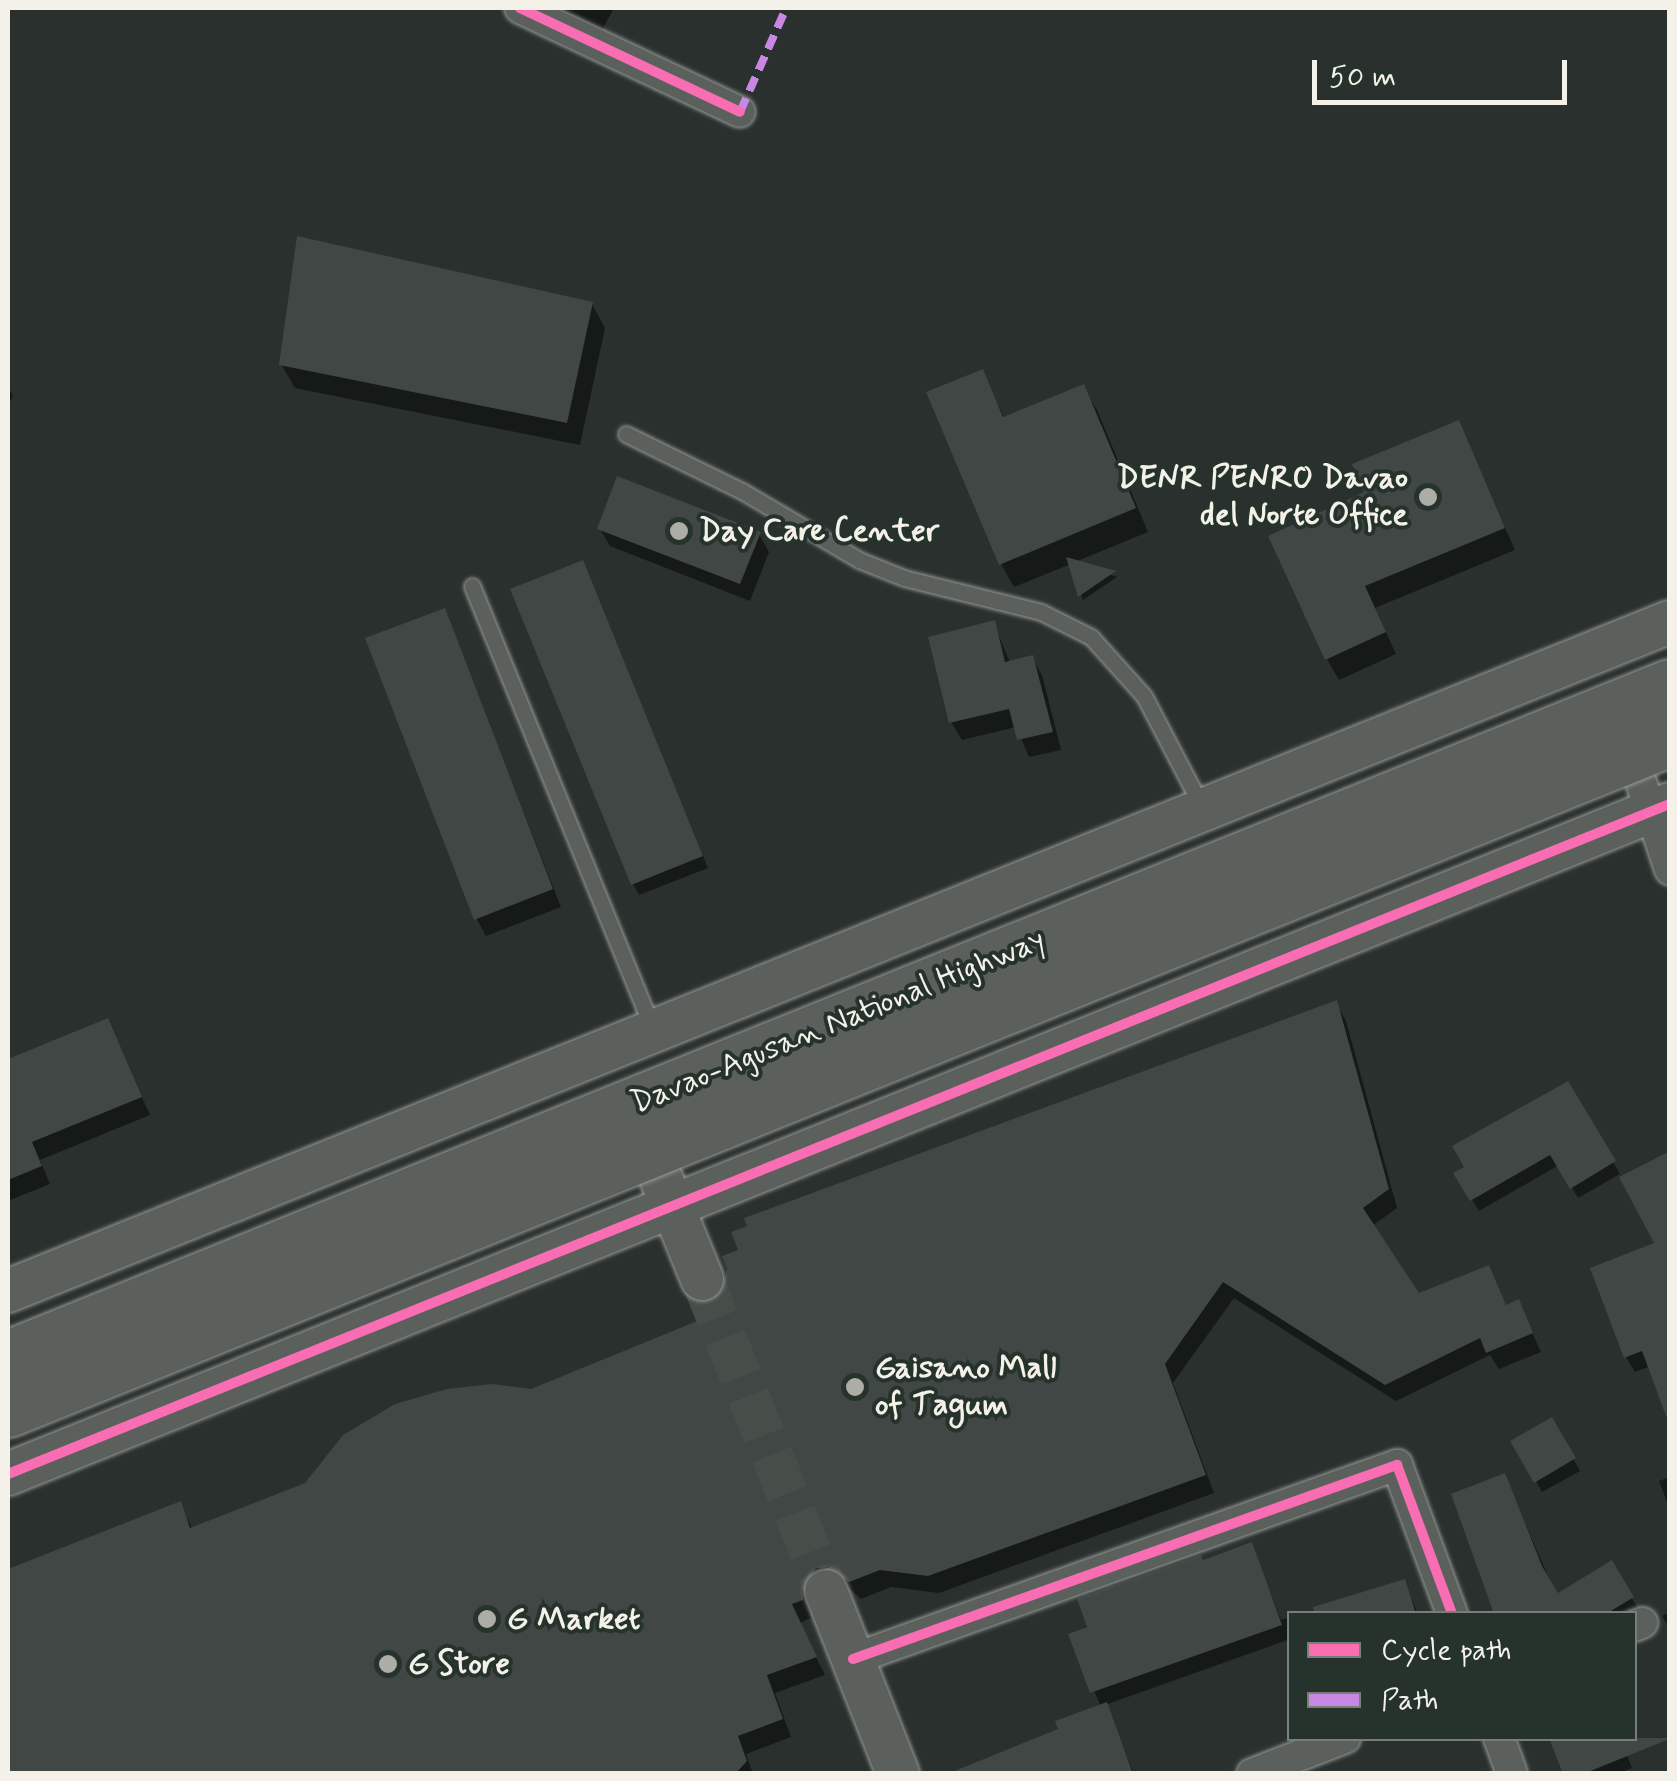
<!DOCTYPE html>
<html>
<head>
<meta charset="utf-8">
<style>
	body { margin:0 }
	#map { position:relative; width:1677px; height:1781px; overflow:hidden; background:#29302d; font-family:Mynerve,sans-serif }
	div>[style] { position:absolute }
	.shadow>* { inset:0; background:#0007 }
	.building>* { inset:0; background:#414744 }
	.secondary-tunnel>* { height:42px; margin-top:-21px; transform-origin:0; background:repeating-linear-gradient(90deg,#474d49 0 42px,transparent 0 63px) }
	.roads { filter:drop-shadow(0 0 2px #969996) drop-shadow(0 0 2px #969996) }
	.lane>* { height:15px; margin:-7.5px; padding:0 7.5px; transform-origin:7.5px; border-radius:7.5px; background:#5c605c }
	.street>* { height:30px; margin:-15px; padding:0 15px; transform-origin:15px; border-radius:15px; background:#5c605c }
	.secondary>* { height:42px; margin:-21px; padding:0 21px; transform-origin:21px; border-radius:21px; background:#5c605c }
	.bridges { filter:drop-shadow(0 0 2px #969996) drop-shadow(0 0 2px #969996) }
	.highway-bridge>* { height:55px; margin:-27.5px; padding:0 27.5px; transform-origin:27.5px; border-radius:27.5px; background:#5c605c }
	.quiet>* { height:8px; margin-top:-4px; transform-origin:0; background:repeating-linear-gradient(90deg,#c787e3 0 15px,transparent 0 23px) }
	.cycleway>* { height:10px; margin:-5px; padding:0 5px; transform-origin:5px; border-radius:5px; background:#f96db3 }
	.dots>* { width:28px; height:28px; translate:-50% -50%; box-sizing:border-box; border:5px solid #26332d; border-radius:50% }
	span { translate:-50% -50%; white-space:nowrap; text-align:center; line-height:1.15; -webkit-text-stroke:8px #26332d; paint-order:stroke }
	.poi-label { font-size:32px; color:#f4f1e8; font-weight:700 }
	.right { translate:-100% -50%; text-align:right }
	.left { translate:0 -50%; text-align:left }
	.street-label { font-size:32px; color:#f4f1e8 }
	.frame { position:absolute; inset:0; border:10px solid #f4f1e8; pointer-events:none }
	.legend { position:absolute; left:1287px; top:1611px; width:350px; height:130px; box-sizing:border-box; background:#26332d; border:2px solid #787f78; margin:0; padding:12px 18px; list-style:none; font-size:30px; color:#f4f1e8 }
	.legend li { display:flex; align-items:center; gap:20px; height:50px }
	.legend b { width:50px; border:2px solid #787f78 }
	.scale { position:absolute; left:1312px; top:60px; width:255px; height:45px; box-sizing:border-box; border:5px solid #f4f1e8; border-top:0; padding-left:12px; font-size:30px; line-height:35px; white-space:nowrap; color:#f4f1e8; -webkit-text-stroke:8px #26332d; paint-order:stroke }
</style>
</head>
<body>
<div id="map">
	<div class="shadow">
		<i style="clip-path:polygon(554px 8px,614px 8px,601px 32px)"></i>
		<i style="clip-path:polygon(592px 304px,605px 328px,580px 445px,295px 388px,281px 364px)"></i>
		<i style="clip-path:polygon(982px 372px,1005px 419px,1083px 387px,1097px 410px,1148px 532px,1075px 562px,1117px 577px,1083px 600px,1071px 564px,1014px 587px,1001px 564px)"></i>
		<i style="clip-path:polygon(8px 387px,13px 396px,8px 406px)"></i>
		<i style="clip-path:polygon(1458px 423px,1515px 550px,1375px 608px,1396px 654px,1339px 680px,1327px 659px,1367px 493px)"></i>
		<i style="clip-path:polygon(600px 529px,759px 534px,769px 552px,750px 601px,610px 546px)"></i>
		<i style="clip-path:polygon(582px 563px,708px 868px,639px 895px,633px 884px)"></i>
		<i style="clip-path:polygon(444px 611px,561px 907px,486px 936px,476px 918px)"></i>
		<i style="clip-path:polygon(994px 623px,1010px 663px,1032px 658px,1042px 675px,1061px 750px,1029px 757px,1016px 727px,962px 740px,951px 722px)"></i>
		<i style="clip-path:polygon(1336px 1003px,1346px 1021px,1397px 1208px,1372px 1226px,1418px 1296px,1488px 1268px,1507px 1307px,1518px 1302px,1541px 1352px,1499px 1369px,1490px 1355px,1396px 1401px,1234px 1298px,1173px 1383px,1214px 1493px,939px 1593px,891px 1587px,861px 1599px,843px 1583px,810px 1605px,811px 1618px,799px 1623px,825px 1675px,775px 1693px,791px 1737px,746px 1754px,753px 1774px,8px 1774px,8px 1571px,180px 1504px,193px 1530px,710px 1319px)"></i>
		<i style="clip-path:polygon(107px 1021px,150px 1115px,40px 1160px,50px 1184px,8px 1201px,8px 1062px)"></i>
		<i style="clip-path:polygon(1567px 1085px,1620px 1174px,1578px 1198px,1559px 1165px,1479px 1211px,1456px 1174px)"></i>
		<i style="clip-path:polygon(1670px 1154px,1670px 1419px,1651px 1366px,1635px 1372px,1626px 1357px,1658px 1245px)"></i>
		<i style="clip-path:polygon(1551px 1420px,1580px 1471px,1542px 1492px,1513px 1442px)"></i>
		<i style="clip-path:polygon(1504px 1476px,1557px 1596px,1611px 1564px,1640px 1612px,1496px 1614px,1454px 1496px)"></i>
		<i style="clip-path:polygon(1670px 1477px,1670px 1510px,1659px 1481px)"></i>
		<i style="clip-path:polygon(1251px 1545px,1281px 1620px,1290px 1617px,1290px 1639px,1105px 1705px,1134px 1774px,947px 1774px,1061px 1731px,1101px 1707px,1071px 1635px,1202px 1562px)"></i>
		<i style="clip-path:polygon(1404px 1582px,1418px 1614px,1302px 1614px)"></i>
		<i style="clip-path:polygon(1670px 1612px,1670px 1629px,1662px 1616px)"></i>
		<i style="clip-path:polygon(1620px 1738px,1632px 1768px,1617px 1774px,1565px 1774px)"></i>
	</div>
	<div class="building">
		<i style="clip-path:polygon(297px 236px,593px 302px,567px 423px,279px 365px)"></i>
		<i style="clip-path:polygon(983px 369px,1003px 417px,1084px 384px,1136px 508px,999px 565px,926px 392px)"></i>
		<i style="clip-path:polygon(1459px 420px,1505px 528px,1365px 586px,1386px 632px,1325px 660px,1268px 536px,1364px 492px,1352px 464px)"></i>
		<i style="clip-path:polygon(617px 476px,761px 532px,740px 584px,597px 529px)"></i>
		<i style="clip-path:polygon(1066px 557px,1116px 571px,1078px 597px)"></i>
		<i style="clip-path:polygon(583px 560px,703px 856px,631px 885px,510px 589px)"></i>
		<i style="clip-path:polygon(445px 608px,553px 889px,474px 920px,365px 638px)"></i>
		<i style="clip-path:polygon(995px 620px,1005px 662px,1033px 655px,1053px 732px,1017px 740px,1009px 709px,949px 723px,928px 637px)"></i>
		<i style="clip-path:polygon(1337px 1000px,1389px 1189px,1363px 1208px,1419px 1293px,1489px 1265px,1506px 1305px,1519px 1299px,1533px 1333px,1486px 1353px,1480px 1338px,1385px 1385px,1223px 1282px,1165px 1364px,1206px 1475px,928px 1576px,880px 1570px,849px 1582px,831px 1567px,816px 1568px,802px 1586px,803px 1600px,792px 1604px,817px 1657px,767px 1675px,783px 1719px,738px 1736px,747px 1761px,735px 1774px,8px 1774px,8px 1569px,181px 1501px,190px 1528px,305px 1483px,343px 1435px,395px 1404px,447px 1389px,492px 1384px,531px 1389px,707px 1317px,702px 1304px,722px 1294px,727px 1269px,722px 1256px,738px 1250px,731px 1232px,747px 1226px,744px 1218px)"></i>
		<i style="clip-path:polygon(108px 1018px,142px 1097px,32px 1142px,42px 1166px,8px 1180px,8px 1059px)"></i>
		<i style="clip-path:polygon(1568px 1081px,1616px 1161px,1570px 1189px,1550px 1155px,1470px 1201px,1453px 1173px,1464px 1167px,1452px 1146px)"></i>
		<i style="clip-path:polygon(1670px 1151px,1670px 1415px,1666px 1416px,1642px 1351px,1624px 1358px,1590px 1268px,1654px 1243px,1619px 1177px)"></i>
		<i style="clip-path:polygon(1552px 1417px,1576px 1458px,1534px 1483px,1510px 1441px)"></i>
		<i style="clip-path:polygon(1505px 1473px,1542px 1566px,1558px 1593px,1612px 1560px,1634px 1597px,1606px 1614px,1494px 1614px,1451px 1494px)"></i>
		<i style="clip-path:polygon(1252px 1542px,1282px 1625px,1090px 1693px,1068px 1634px,1087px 1627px,1077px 1599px,1201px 1555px,1203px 1560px)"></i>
		<i style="clip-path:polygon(1405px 1579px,1416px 1614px,1314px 1614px,1313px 1607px)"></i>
		<i style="clip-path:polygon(1107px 1702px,1133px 1774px,947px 1774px,1058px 1729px,1055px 1721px)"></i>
		<i style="clip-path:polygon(1549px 1738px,1667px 1738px,1667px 1740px,1583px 1774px,1563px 1774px)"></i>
	</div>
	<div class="secondary-tunnel">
		<i style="left:702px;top:1279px;width:336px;rotate:68.3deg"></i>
	</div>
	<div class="roads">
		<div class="lane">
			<i style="left:626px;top:434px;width:129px;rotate:26.2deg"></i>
			<i style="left:742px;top:491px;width:136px;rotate:30.5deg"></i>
			<i style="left:859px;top:560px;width:48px;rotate:21.8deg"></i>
			<i style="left:904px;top:578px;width:141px;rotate:13.9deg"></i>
			<i style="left:1041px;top:612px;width:56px;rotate:26.6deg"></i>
			<i style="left:1091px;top:637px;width:79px;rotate:48.1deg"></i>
			<i style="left:1144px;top:696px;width:125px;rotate:62.4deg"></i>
			<i style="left:472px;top:586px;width:476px;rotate:67.8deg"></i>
		</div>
		<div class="street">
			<i style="left:520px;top:8px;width:243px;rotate:25.3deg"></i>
			<i style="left:1637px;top:770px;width:105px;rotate:71.7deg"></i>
			<i style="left:1634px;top:1626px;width:9px;rotate:-21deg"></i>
			<i style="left:853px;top:1659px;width:578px;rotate:-19.63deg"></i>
			<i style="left:1397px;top:1465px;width:159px;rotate:69.7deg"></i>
			<i style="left:1499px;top:1738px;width:38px;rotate:70deg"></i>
			<i style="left:1252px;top:1774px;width:100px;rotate:-21.2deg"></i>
		</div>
		<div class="secondary">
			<i style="left:656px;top:1166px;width:122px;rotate:67.8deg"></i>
			<i style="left:8px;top:1291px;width:1792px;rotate:-21.93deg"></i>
			<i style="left:8px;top:1474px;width:1792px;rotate:-21.96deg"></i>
			<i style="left:826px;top:1591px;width:197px;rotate:68.5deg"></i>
		</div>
	</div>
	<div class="bridges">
		<div class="highway-bridge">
			<i style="left:8px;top:1358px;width:1792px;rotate:-21.99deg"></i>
			<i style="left:8px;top:1409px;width:1792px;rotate:-21.99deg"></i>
		</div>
	</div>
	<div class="quiet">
		<i style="left:740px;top:112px;width:114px;rotate:-66.1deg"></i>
	</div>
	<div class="cycleway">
		<i style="left:520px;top:8px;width:243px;rotate:25.3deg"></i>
		<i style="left:8px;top:1474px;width:1792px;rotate:-21.96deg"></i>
		<i style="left:853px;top:1659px;width:578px;rotate:-19.63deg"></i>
		<i style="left:1397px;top:1465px;width:159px;rotate:69.7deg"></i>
	</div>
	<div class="dots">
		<i style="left:1428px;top:497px;background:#adada7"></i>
		<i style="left:679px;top:531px;background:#adada7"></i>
		<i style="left:855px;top:1387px;background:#adada7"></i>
		<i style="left:487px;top:1619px;background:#adada7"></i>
		<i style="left:388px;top:1664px;background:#adada7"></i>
	</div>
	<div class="poi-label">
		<span class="right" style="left:1408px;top:497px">DENR PENRO Davao<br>del Norte Office</span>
		<span class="left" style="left:699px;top:531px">Day Care Center</span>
		<span class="left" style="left:875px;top:1387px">Gaisano Mall<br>of Tagum</span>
		<span class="left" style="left:507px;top:1619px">G Market</span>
		<span class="left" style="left:408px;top:1664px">G Store</span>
	</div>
	<div class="street-label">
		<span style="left:838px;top:1022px;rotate:-22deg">Davao-Agusan National Highway</span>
	</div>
	<div class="frame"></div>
	<ul class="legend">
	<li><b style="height:12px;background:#f96db3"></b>Cycle path</li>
	<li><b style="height:12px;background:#c787e3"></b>Path</li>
	</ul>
	<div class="scale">50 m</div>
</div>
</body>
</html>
